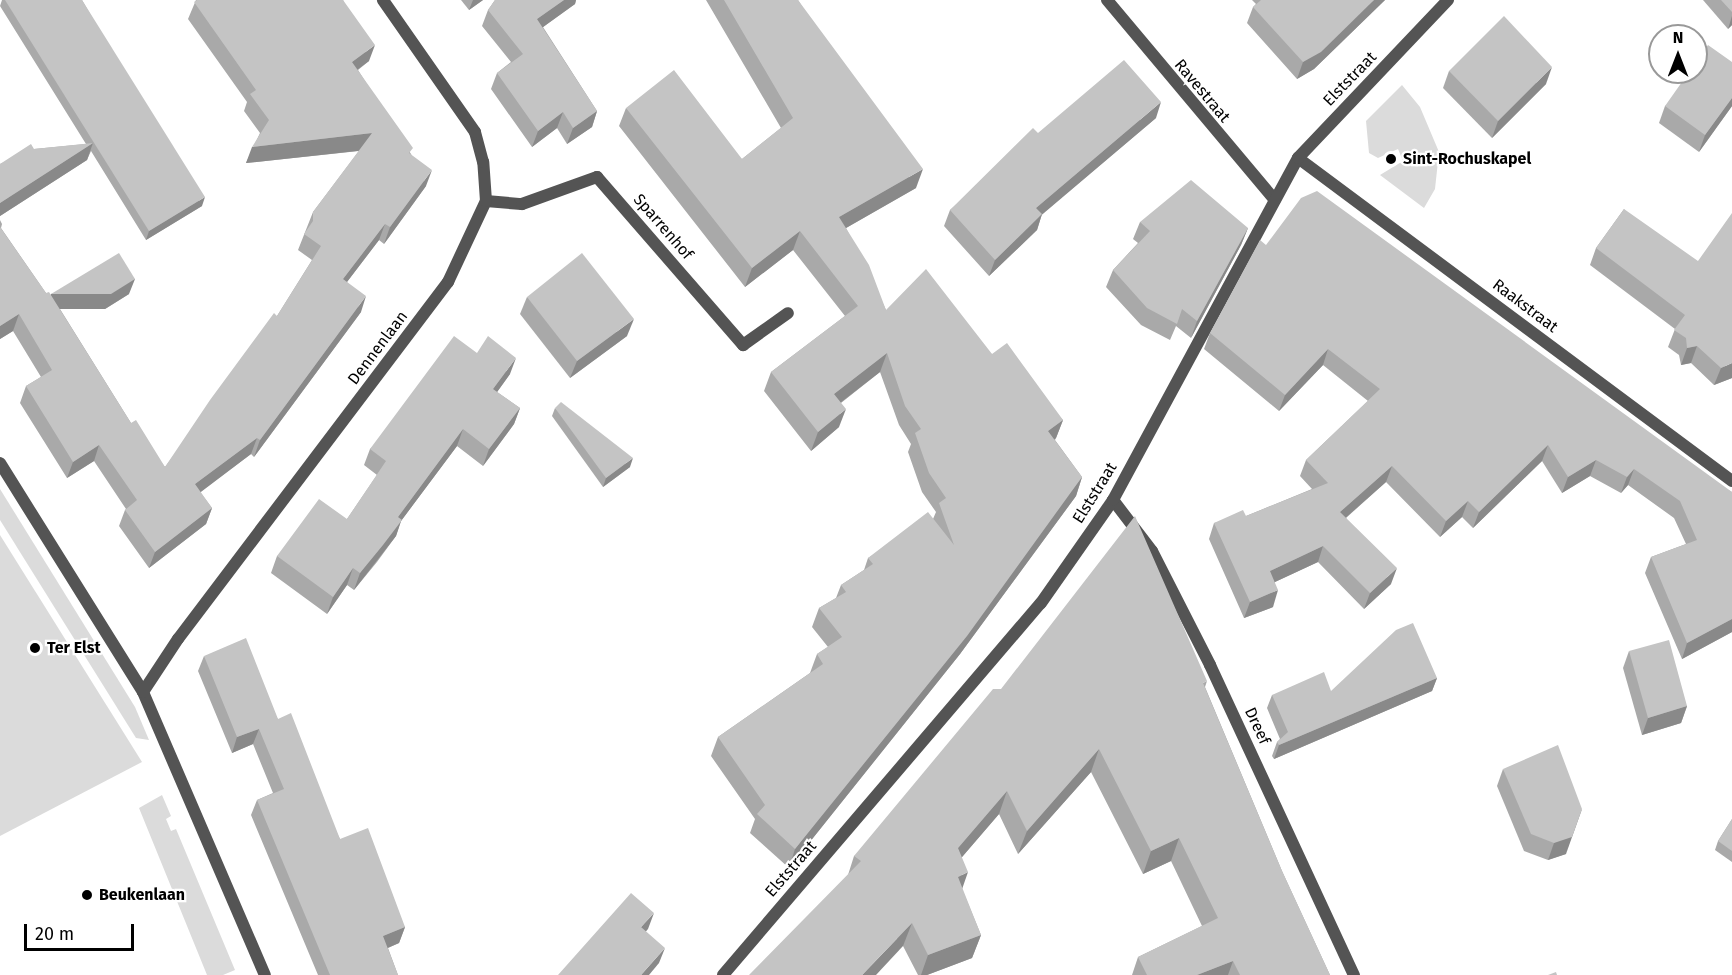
<!DOCTYPE html>
<html>
<head>
<meta charset="utf-8">
<style>
	body { margin:0 }
	#map { position:relative; width:1732px; height:975px; overflow:hidden; background:#fff; font-family:"Fira Sans",sans-serif }
	div>[style] { position:absolute }
	.green>* { inset:0; background:#dbdbdb }
	.minor>* { height:12px; margin:-6px; padding:0 6px; transform-origin:6px; border-radius:6px; background:#545454 }
	.wall>* { inset:0; background:#a9a9a9 }
	.shaded-wall>* { inset:0; background:#898989 }
	.building>* { inset:0; background:#c4c4c4 }
	.dots>* { width:16px; height:16px; translate:-50% -50%; box-sizing:border-box; border:3px solid #fff; border-radius:50% }
	span { translate:-50% -50%; white-space:nowrap; text-align:center; line-height:1.15; -webkit-text-stroke:4.5px #fff; paint-order:stroke }
	.street-label { font-size:16px; color:#000 }
	.poi-label { font-size:16px; color:#000; font-weight:700 }
	.left { translate:0 -50%; text-align:left }
	.north { position:absolute; left:1648px; top:24px; width:60px; height:60px; box-sizing:border-box; background:#fff; border:2px solid #999; border-radius:50%; rotate:0deg; font-size:16px; font-weight:700; line-height:24px; text-align:center; color:#000 }
	.north::after { content:''; display:block; margin:auto; width:21px; height:27px; background:#000; clip-path:polygon(50% 0,100% 100%,50% 72%,0 100%) }
	.scale { position:absolute; left:24px; top:924px; width:110px; height:27px; box-sizing:border-box; border:3px solid #000; border-top:0; padding-left:8px; font-size:18px; line-height:21px; white-space:nowrap; color:#000; -webkit-text-stroke:4px #fff; paint-order:stroke }
</style>
</head>
<body>
<div id="map">
	<div class="green">
		<i style="clip-path:polygon(1402px 85px,1420px 107px,1439px 152px,1435px 189px,1424px 208px,1380px 175px,1403px 161px,1398px 149px,1378px 158px,1369px 153px,1366px 121px)"></i>
		<i style="clip-path:polygon(0 489px,135px 707px,149px 740px,136px 738px,0 520px)"></i>
		<i style="clip-path:polygon(0 535px,142px 762px,0 836px)"></i>
		<i style="clip-path:polygon(162px 795px,171px 816px,166px 819px,171px 831px,176px 829px,235px 970px,223px 975px,207px 975px,139px 808px)"></i>
	</div>
	<div class="minor">
		<i style="left:1107px;top:0;width:261px;rotate:50deg"></i>
		<i style="left:1298px;top:158px;width:541px;rotate:36.66deg"></i>
		<i style="left:486px;top:201px;width:36px;rotate:5deg"></i>
		<i style="left:522px;top:204px;width:80px;rotate:-19.8deg"></i>
		<i style="left:597px;top:177px;width:223px;rotate:49deg"></i>
		<i style="left:743px;top:345px;width:55px;rotate:-35.4deg"></i>
		<i style="left:0;top:463px;width:270px;rotate:58deg"></i>
		<i style="left:143px;top:692px;width:308px;rotate:66.7deg"></i>
		<i style="left:1113px;top:500px;width:64px;rotate:52.6deg"></i>
		<i style="left:1152px;top:551px;width:128px;rotate:63deg"></i>
		<i style="left:1210px;top:665px;width:342px;rotate:65.1deg"></i>
		<i style="left:143px;top:692px;width:64px;rotate:-56.6deg"></i>
		<i style="left:178px;top:639px;width:448px;rotate:-52.9deg"></i>
		<i style="left:448px;top:282px;width:89px;rotate:-64.9deg"></i>
		<i style="left:486px;top:201px;width:39px;rotate:-94deg"></i>
		<i style="left:483px;top:162px;width:31px;rotate:-105deg"></i>
		<i style="left:475px;top:132px;width:161px;rotate:-124.9deg"></i>
		<i style="left:723px;top:975px;width:489px;rotate:-49.5deg"></i>
		<i style="left:1041px;top:603px;width:126px;rotate:-55deg"></i>
		<i style="left:1113px;top:500px;width:389px;rotate:-61.6deg"></i>
		<i style="left:1298px;top:158px;width:218px;rotate:-46.5deg"></i>
	</div>
	<div class="wall">
		<i style="clip-path:polygon(2px 0,82px 0,202px 206px,146px 240px,91px 151px,87px 160px,0 216px,0 164px,34px 149px,86px 144px,0 6px)"></i>
		<i style="clip-path:polygon(196px 0,343px 0,369px 61px,358px 70px,411px 154px,426px 186px,384px 244px,379px 240px,347px 282px,361px 312px,254px 457px,251px 454px,200px 492px,212px 508px,206px 524px,149px 568px,119px 526px,125px 510px,126px 509px,94px 461px,67px 478px,20px 403px,26px 386px,41px 377px,13px 331px,0 339px,0 220px,2px 224px,1px 228px,46px 293px,51px 295px,129px 294px,105px 309px,60px 309px,131px 423px,165px 467px,277px 316px,312px 260px,298px 250px,313px 212px,359px 151px,246px 163px,260px 133px,244px 111px,247px 102px,188px 19px)"></i>
		<i style="clip-path:polygon(461px 0,483px 0,469px 10px)"></i>
		<i style="clip-path:polygon(495px 0,576px 0,575px 4px,543px 27px,597px 111px,592px 127px,567px 144px,557px 128px,532px 147px,491px 89px,497px 73px,511px 62px,482px 26px,488px 10px)"></i>
		<i style="clip-path:polygon(706px 0,798px 0,916px 188px,846px 228px,886px 310px,992px 354px,1063px 420px,1056px 438px,1055px 440px,1082px 477px,1076px 496px,960px 654px,789px 868px,750px 833px,755px 819px,711px 756px,718px 737px,810px 673px,817px 654px,828px 647px,812px 627px,819px 608px,836px 598px,841px 585px,864px 570px,868px 558px,933px 519px,936px 512px,922px 492px,908px 452px,911px 444px,899px 425px,880px 372px,841px 403px,839px 427px,811px 451px,764px 391px,771px 372px,845px 316px,793px 250px,745px 287px,619px 126px,626px 108px,742px 159px,781px 128px)"></i>
		<i style="clip-path:polygon(1252px 0,1385px 0,1314px 69px,1297px 79px,1247px 23px,1253px 7px,1256px 4px)"></i>
		<i style="clip-path:polygon(1703px 0,1732px 0,1732px 25px,1728px 29px)"></i>
		<i style="clip-path:polygon(1732px 62px,1732px 106px,1699px 152px,1659px 123px,1665px 106px)"></i>
		<i style="clip-path:polygon(1449px 71px,1546px 84px,1492px 138px,1443px 88px)"></i>
		<i style="clip-path:polygon(1156px 118px,1042px 214px,1037px 230px,989px 276px,944px 226px,950px 210px,1038px 133px)"></i>
		<i style="clip-path:polygon(1624px 209px,1732px 378px,1714px 385px,1691px 363px,1681px 365px,1679px 355px,1668px 347px,1675px 329px,1590px 265px,1596px 248px)"></i>
		<i style="clip-path:polygon(1140px 222px,1248px 228px,1241px 245px,1191px 338px,1176px 326px,1170px 340px,1141px 325px,1106px 287px,1113px 270px,1138px 243px,1133px 239px)"></i>
		<i style="clip-path:polygon(1266px 245px,1732px 492px,1732px 632px,1682px 659px,1645px 573px,1651px 557px,1686px 544px,1674px 518px,1628px 485px,1621px 493px,1590px 476px,1562px 493px,1542px 461px,1473px 528px,1462px 517px,1440px 537px,1386px 482px,1346px 518px,1391px 584px,1364px 609px,1318px 562px,1275px 582px,1273px 607px,1244px 618px,1209px 539px,1214px 523px,1246px 516px,1312px 489px,1300px 476px,1306px 460px,1368px 401px,1323px 365px,1279px 411px,1204px 349px,1210px 333px)"></i>
		<i style="clip-path:polygon(527px 297px,627px 336px,570px 378px,520px 314px)"></i>
		<i style="clip-path:polygon(477px 353px,510px 374px,497px 392px,520px 408px,514px 424px,483px 466px,457px 446px,401px 521px,396px 536px,377px 562px,354px 590px,347px 585px,327px 614px,271px 573px,277px 556px,347px 519px,377px 475px,364px 465px,370px 449px)"></i>
		<i style="clip-path:polygon(555px 408px,630px 467px,603px 487px,552px 416px)"></i>
		<i style="clip-path:polygon(1629px 651px,1687px 706px,1681px 723px,1642px 735px,1623px 668px)"></i>
		<i style="clip-path:polygon(204px 656px,278px 719px,340px 839px,405px 927px,399px 943px,388px 948px,398px 975px,318px 975px,251px 815px,257px 800px,273px 793px,253px 744px,232px 753px,198px 671px)"></i>
		<i style="clip-path:polygon(1437px 678px,1432px 691px,1274px 759px,1272px 756px,1277px 742px,1280px 739px,1267px 708px,1272px 695px,1331px 691px)"></i>
		<i style="clip-path:polygon(1207px 681px,1205px 687px,1282px 871px,1330px 975px,1132px 975px,1138px 957px,1202px 926px,1171px 861px,1143px 874px,1091px 772px,1018px 854px,999px 814px,962px 857px,962px 889px,981px 935px,972px 958px,927px 975px,918px 975px,903px 946px,848px 875px,854px 856px)"></i>
		<i style="clip-path:polygon(1503px 769px,1566px 854px,1548px 860px,1524px 851px,1497px 786px)"></i>
		<i style="clip-path:polygon(1732px 819px,1732px 862px,1715px 850px,1718px 841px)"></i>
	</div>
	<div class="shaded-wall">
		<i style="clip-path:polygon(473px 0,483px 0,469px 10px)"></i>
		<i style="clip-path:polygon(564px 0,576px 0,575px 4px,532px 35px,537px 19px)"></i>
		<i style="clip-path:polygon(1374px 0,1385px 0,1314px 69px,1297px 79px,1303px 62px)"></i>
		<i style="clip-path:polygon(1732px 16px,1732px 25px,1728px 29px)"></i>
		<i style="clip-path:polygon(375px 45px,369px 61px,346px 78px,352px 62px)"></i>
		<i style="clip-path:polygon(1552px 67px,1546px 84px,1492px 138px,1498px 121px)"></i>
		<i style="clip-path:polygon(1732px 98px,1732px 106px,1699px 152px,1705px 135px)"></i>
		<i style="clip-path:polygon(1161px 102px,1156px 118px,1031px 224px,1036px 208px)"></i>
		<i style="clip-path:polygon(597px 111px,592px 127px,567px 144px,573px 128px)"></i>
		<i style="clip-path:polygon(563px 112px,557px 128px,532px 147px,538px 131px)"></i>
		<i style="clip-path:polygon(372px 133px,366px 150px,246px 163px,252px 147px)"></i>
		<i style="clip-path:polygon(93px 143px,87px 160px,0 216px,0 203px)"></i>
		<i style="clip-path:polygon(923px 169px,916px 188px,832px 236px,839px 217px)"></i>
		<i style="clip-path:polygon(432px 170px,426px 186px,384px 244px,390px 227px)"></i>
		<i style="clip-path:polygon(205px 197px,202px 206px,146px 240px,149px 231px)"></i>
		<i style="clip-path:polygon(1042px 214px,1037px 230px,989px 276px,995px 260px)"></i>
		<i style="clip-path:polygon(385px 224px,379px 240px,337px 295px,343px 279px)"></i>
		<i style="clip-path:polygon(1248px 228px,1241px 245px,1191px 338px,1197px 321px)"></i>
		<i style="clip-path:polygon(800px 231px,793px 250px,745px 287px,752px 268px)"></i>
		<i style="clip-path:polygon(135px 279px,129px 294px,105px 309px,45px 309px,51px 294px)"></i>
		<i style="clip-path:polygon(366px 296px,361px 312px,254px 457px,260px 440px)"></i>
		<i style="clip-path:polygon(19px 314px,13px 331px,0 339px,0 326px)"></i>
		<i style="clip-path:polygon(634px 319px,627px 336px,570px 378px,577px 361px)"></i>
		<i style="clip-path:polygon(1697px 346px,1691px 363px,1681px 365px,1687px 348px)"></i>
		<i style="clip-path:polygon(1328px 349px,1323px 365px,1279px 411px,1285px 395px)"></i>
		<i style="clip-path:polygon(887px 353px,880px 372px,827px 413px,834px 394px)"></i>
		<i style="clip-path:polygon(516px 358px,510px 374px,487px 406px,493px 389px)"></i>
		<i style="clip-path:polygon(1732px 363px,1732px 378px,1714px 385px,1721px 368px)"></i>
		<i style="clip-path:polygon(520px 408px,514px 424px,483px 466px,489px 449px)"></i>
		<i style="clip-path:polygon(846px 409px,839px 427px,811px 451px,818px 432px)"></i>
		<i style="clip-path:polygon(1063px 420px,1056px 438px,1041px 449px,1048px 431px)"></i>
		<i style="clip-path:polygon(463px 429px,457px 446px,401px 521px,396px 536px,354px 590px,360px 573px,398px 517px)"></i>
		<i style="clip-path:polygon(257px 438px,251px 454px,189px 501px,195px 484px)"></i>
		<i style="clip-path:polygon(99px 445px,94px 461px,67px 478px,73px 462px)"></i>
		<i style="clip-path:polygon(1548px 445px,1542px 461px,1473px 528px,1479px 512px)"></i>
		<i style="clip-path:polygon(633px 458px,630px 467px,603px 487px,606px 478px)"></i>
		<i style="clip-path:polygon(1596px 460px,1590px 476px,1562px 493px,1568px 477px)"></i>
		<i style="clip-path:polygon(1392px 466px,1386px 482px,1334px 528px,1340px 512px)"></i>
		<i style="clip-path:polygon(1634px 469px,1628px 485px,1621px 493px,1627px 477px)"></i>
		<i style="clip-path:polygon(1082px 477px,1076px 496px,960px 654px,789px 868px,795px 849px)"></i>
		<i style="clip-path:polygon(1468px 501px,1462px 517px,1440px 537px,1446px 521px)"></i>
		<i style="clip-path:polygon(212px 508px,206px 524px,149px 568px,155px 552px)"></i>
		<i style="clip-path:polygon(1323px 546px,1318px 562px,1264px 587px,1270px 571px)"></i>
		<i style="clip-path:polygon(353px 568px,347px 585px,327px 614px,333px 597px)"></i>
		<i style="clip-path:polygon(1397px 568px,1391px 584px,1364px 609px,1370px 593px)"></i>
		<i style="clip-path:polygon(1278px 590px,1273px 607px,1244px 618px,1250px 602px)"></i>
		<i style="clip-path:polygon(1732px 619px,1732px 632px,1682px 659px,1687px 643px)"></i>
		<i style="clip-path:polygon(1437px 678px,1432px 691px,1274px 759px,1279px 745px)"></i>
		<i style="clip-path:polygon(1687px 706px,1681px 723px,1642px 735px,1648px 718px)"></i>
		<i style="clip-path:polygon(259px 729px,253px 744px,232px 753px,237px 737px)"></i>
		<i style="clip-path:polygon(1099px 749px,1091px 772px,1018px 854px,1027px 831px)"></i>
		<i style="clip-path:polygon(1007px 791px,999px 814px,950px 871px,958px 848px)"></i>
		<i style="clip-path:polygon(1582px 809px,1566px 854px,1548px 860px,1554px 843px)"></i>
		<i style="clip-path:polygon(1179px 838px,1171px 861px,1143px 874px,1151px 851px)"></i>
		<i style="clip-path:polygon(968px 872px,960px 895px,958px 877px)"></i>
		<i style="clip-path:polygon(654px 913px,648px 929px,636px 943px,641px 927px)"></i>
		<i style="clip-path:polygon(912px 923px,903px 946px,876px 975px,862px 975px)"></i>
		<i style="clip-path:polygon(405px 927px,399px 943px,378px 952px,383px 936px)"></i>
		<i style="clip-path:polygon(981px 935px,972px 958px,927px 975px,921px 975px,928px 955px)"></i>
		<i style="clip-path:polygon(665px 948px,659px 963px,649px 975px,641px 975px)"></i>
		<i style="clip-path:polygon(1233px 961px,1228px 975px,1197px 975px)"></i>
	</div>
	<div class="building">
		<i style="clip-path:polygon(5px 0,82px 0,205px 197px,149px 231px)"></i>
		<i style="clip-path:polygon(197px 0,343px 0,375px 45px,352px 62px,413px 148px,409px 153px,432px 170px,390px 227px,385px 224px,343px 279px,366px 296px,260px 440px,257px 438px,195px 484px,212px 508px,155px 552px,125px 510px,137px 500px,99px 445px,73px 462px,26px 386px,52px 370px,19px 314px,0 326px,0 227px,46px 293px,49px 292px,131px 423px,136px 420px,165px 467px,210px 400px,274px 313px,277px 316px,321px 246px,304px 234px,313px 221px,313px 212px,372px 133px,252px 147px,269px 120px,250px 94px,256px 90px,194px 2px)"></i>
		<i style="clip-path:polygon(495px 0,564px 0,537px 19px,597px 111px,573px 128px,563px 112px,538px 131px,497px 73px,523px 54px,488px 10px)"></i>
		<i style="clip-path:polygon(724px 0,798px 0,923px 169px,839px 217px,869px 265px,886px 310px,926px 269px,992px 354px,1007px 343px,1063px 420px,1048px 431px,1082px 477px,967px 636px,795px 849px,757px 814px,765px 805px,718px 737px,823px 664px,817px 654px,842px 637px,819px 608px,846px 592px,841px 585px,873px 564px,868px 558px,928px 512px,954px 545px,939px 503px,946px 498px,929px 473px,915px 433px,921px 429px,905px 406px,887px 353px,834px 394px,846px 409px,818px 432px,771px 372px,858px 306px,800px 231px,752px 268px,626px 108px,674px 70px,742px 159px,793px 118px)"></i>
		<i style="clip-path:polygon(1261px 0,1374px 0,1321px 52px,1303px 62px,1253px 7px)"></i>
		<i style="clip-path:polygon(1721px 0,1732px 0,1732px 12px)"></i>
		<i style="clip-path:polygon(1504px 16px,1552px 67px,1498px 121px,1449px 71px)"></i>
		<i style="clip-path:polygon(1708px 45px,1732px 62px,1732px 98px,1705px 135px,1665px 106px,1689px 72px,1696px 72px,1696px 61px)"></i>
		<i style="clip-path:polygon(1124px 60px,1161px 102px,1036px 208px,1042px 214px,995px 260px,950px 210px,1033px 128px,1038px 133px)"></i>
		<i style="clip-path:polygon(93px 143px,0 203px,0 164px,31px 144px,34px 149px)"></i>
		<i style="clip-path:polygon(1191px 180px,1248px 228px,1197px 321px,1182px 309px,1177px 324px,1147px 308px,1113px 270px,1150px 231px,1140px 222px)"></i>
		<i style="clip-path:polygon(1317px 191px,1732px 492px,1732px 619px,1687px 643px,1651px 557px,1697px 540px,1680px 501px,1634px 469px,1627px 477px,1596px 460px,1568px 477px,1548px 445px,1479px 512px,1468px 501px,1446px 521px,1392px 466px,1340px 512px,1397px 568px,1370px 593px,1323px 546px,1270px 571px,1278px 590px,1250px 602px,1214px 523px,1243px 510px,1246px 516px,1328px 483px,1306px 460px,1380px 389px,1328px 349px,1285px 395px,1210px 333px,1260px 240px,1266px 245px,1301px 198px)"></i>
		<i style="clip-path:polygon(1624px 209px,1698px 261px,1732px 213px,1732px 363px,1721px 368px,1697px 346px,1687px 348px,1686px 338px,1674px 330px,1685px 315px,1596px 248px)"></i>
		<i style="clip-path:polygon(119px 253px,135px 279px,111px 294px,51px 294px)"></i>
		<i style="clip-path:polygon(582px 253px,634px 319px,577px 361px,527px 297px)"></i>
		<i style="clip-path:polygon(454px 336px,477px 353px,488px 336px,516px 358px,493px 389px,520px 408px,489px 449px,463px 429px,398px 517px,402px 520px,383px 545px,360px 573px,353px 568px,333px 597px,277px 556px,319px 499px,347px 519px,386px 461px,370px 449px)"></i>
		<i style="clip-path:polygon(561px 402px,633px 458px,606px 478px,555px 408px)"></i>
		<i style="clip-path:polygon(1135px 516px,1207px 681px,1203px 683px,1282px 871px,1330px 975px,1240px 975px,1233px 961px,1197px 975px,1147px 975px,1138px 957px,1218px 918px,1179px 838px,1151px 851px,1099px 749px,1027px 831px,1007px 791px,958px 848px,968px 872px,958px 877px,981px 935px,928px 955px,912px 923px,862px 975px,749px 975px,861px 861px,854px 856px,993px 689px,1001px 689px)"></i>
		<i style="clip-path:polygon(1413px 623px,1437px 678px,1279px 745px,1277px 742px,1288px 732px,1272px 695px,1324px 672px,1331px 691px,1396px 630px)"></i>
		<i style="clip-path:polygon(246px 638px,278px 719px,291px 713px,340px 839px,368px 828px,405px 927px,383px 936px,398px 975px,330px 975px,257px 800px,284px 789px,259px 729px,237px 737px,204px 656px)"></i>
		<i style="clip-path:polygon(1669px 640px,1687px 706px,1648px 718px,1629px 651px)"></i>
		<i style="clip-path:polygon(1558px 745px,1582px 809px,1572px 837px,1554px 843px,1531px 834px,1503px 769px)"></i>
		<i style="clip-path:polygon(1732px 819px,1732px 851px,1718px 841px)"></i>
		<i style="clip-path:polygon(631px 893px,654px 913px,641px 927px,665px 948px,641px 975px,558px 975px)"></i>
		<i style="clip-path:polygon(1556px 972px,1557px 975px,1548px 975px)"></i>
	</div>
	<div class="dots">
		<i style="left:1391px;top:159px;background:#000"></i>
		<i style="left:35px;top:648px;background:#000"></i>
		<i style="left:87px;top:895px;background:#000"></i>
	</div>
	<div class="street-label">
		<span style="left:1350px;top:79px;rotate:-46deg">Elststraat</span>
		<span style="left:1202px;top:91px;rotate:50deg">Ravestraat</span>
		<span style="left:663px;top:227px;rotate:49deg">Sparrenhof</span>
		<span style="left:1525px;top:306px;rotate:37deg">Raakstraat</span>
		<span style="left:378px;top:348px;rotate:-53deg">Dennenlaan</span>
		<span style="left:1095px;top:493px;rotate:-58deg">Elststraat</span>
		<span style="left:1257px;top:726px;rotate:65deg">Dreef</span>
		<span style="left:791px;top:869px;rotate:-49deg">Elststraat</span>
	</div>
	<div class="poi-label">
		<span class="left" style="left:1403px;top:159px">Sint-Rochuskapel</span>
		<span class="left" style="left:47px;top:648px">Ter Elst</span>
		<span class="left" style="left:99px;top:895px">Beukenlaan</span>
	</div>
	<div class="north">N</div>
	<div class="scale">20 m</div>
</div>
</body>
</html>
